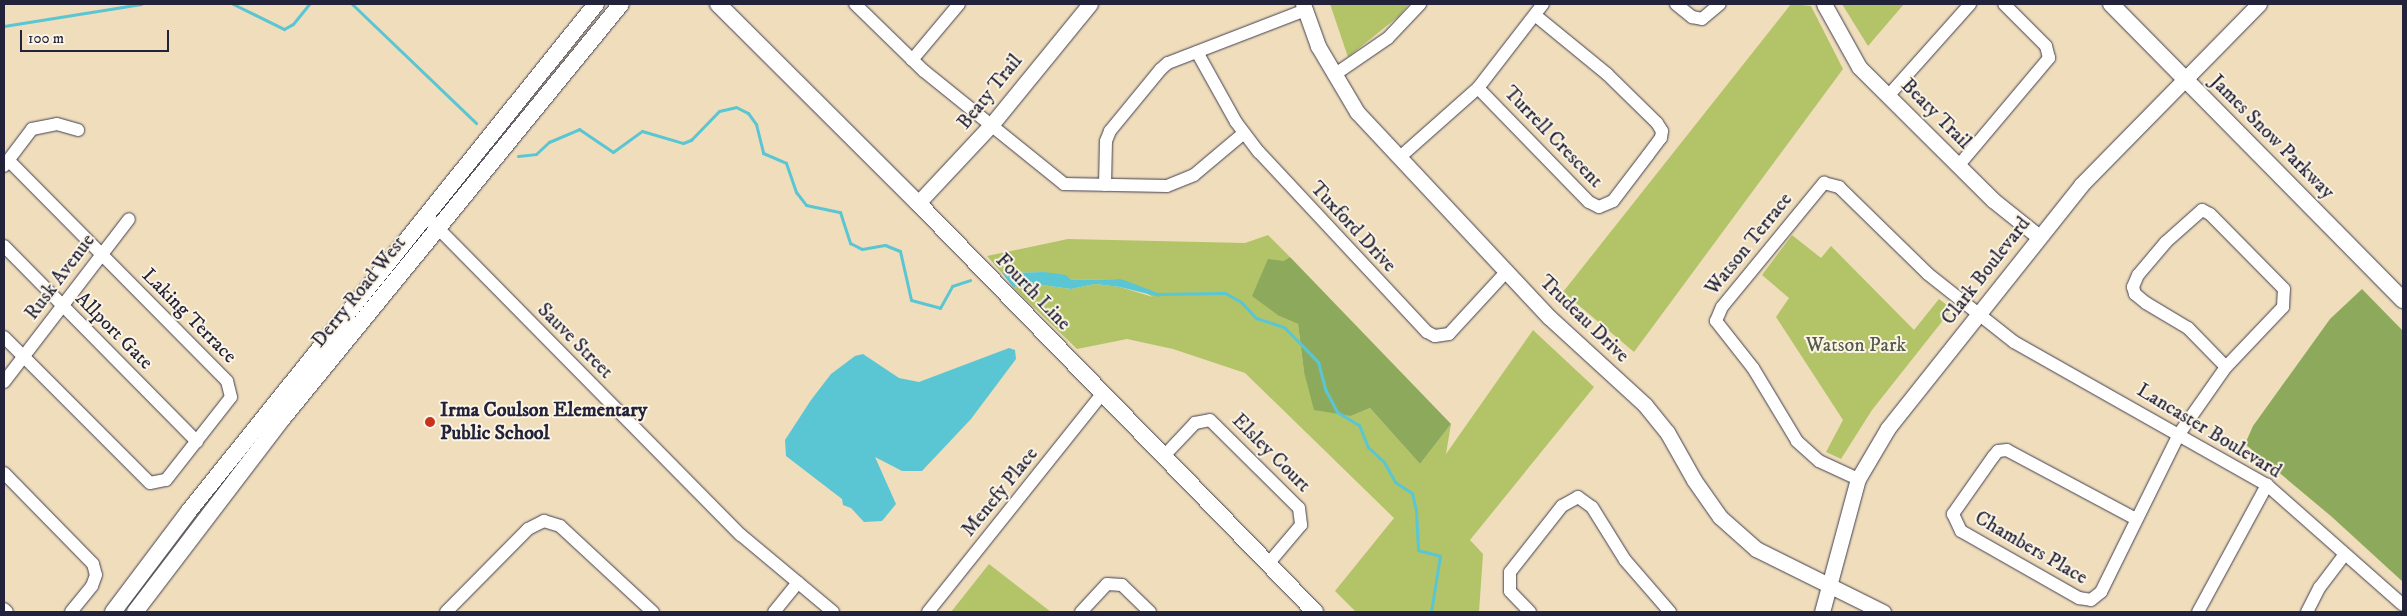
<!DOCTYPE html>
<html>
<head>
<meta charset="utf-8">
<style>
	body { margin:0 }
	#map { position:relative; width:2407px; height:616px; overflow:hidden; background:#efddbc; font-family:"IM FELL DW Pica",serif }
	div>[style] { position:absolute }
	.green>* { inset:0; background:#b2c467 }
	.forest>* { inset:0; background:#8daa5c }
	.water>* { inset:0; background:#5ac6d3 }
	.stream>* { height:3px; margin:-1.5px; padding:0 1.5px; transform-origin:1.5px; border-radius:1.5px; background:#5ac6d3 }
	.roads { filter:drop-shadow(0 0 1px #413e4e) drop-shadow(0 0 1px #413e4e) }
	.minor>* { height:12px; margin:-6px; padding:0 6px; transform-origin:6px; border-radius:6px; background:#fff }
	.tertiary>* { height:15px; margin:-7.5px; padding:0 7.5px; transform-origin:7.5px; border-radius:7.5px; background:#fff }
	.secondary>* { height:16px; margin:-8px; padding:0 8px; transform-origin:8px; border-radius:8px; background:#fff }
	.dots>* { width:14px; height:14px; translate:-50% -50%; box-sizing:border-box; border:2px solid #fcf5e5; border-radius:50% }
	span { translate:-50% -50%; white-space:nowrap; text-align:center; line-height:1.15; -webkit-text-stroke:4px #fcf5e5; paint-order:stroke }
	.street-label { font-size:20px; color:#22223b }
	.park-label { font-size:20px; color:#545b4a }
	.poi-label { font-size:20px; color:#22223b; font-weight:700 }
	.left { translate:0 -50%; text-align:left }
	.frame { position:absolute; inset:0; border:5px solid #22223b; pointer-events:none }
	.scale { position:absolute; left:20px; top:30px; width:149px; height:22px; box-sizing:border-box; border:2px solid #22223b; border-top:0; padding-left:6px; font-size:15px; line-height:18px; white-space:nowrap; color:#22223b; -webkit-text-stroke:4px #fcf5e5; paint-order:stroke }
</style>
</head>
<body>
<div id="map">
	<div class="green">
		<i style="clip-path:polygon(1330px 4px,1409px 4px,1399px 16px,1348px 57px)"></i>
		<i style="clip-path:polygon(1791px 4px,1811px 6px,1843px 69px,1634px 352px,1563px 292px)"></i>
		<i style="clip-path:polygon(1842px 4px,1904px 4px,1868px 46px)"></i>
		<i style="clip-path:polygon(1268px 235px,1290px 257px,1283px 261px,1279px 316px,1298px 324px,1304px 372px,1351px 416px,1370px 408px,1420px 464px,1451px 424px,1446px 454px,1533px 330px,1594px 387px,1470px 540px,1483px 554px,1479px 612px,1356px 612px,1335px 591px,1394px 518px,1245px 373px,1173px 349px,1127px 339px,1077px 349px,1013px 287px,1035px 284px,1071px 289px,1095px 284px,1120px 287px,1153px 297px,1121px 279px,1071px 280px,1044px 272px,1002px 273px,987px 256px,1068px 239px,1245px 243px)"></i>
		<i style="clip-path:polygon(1792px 235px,1821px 258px,1831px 246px,1914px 330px,1939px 299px,1952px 309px,1872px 410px,1841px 459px,1826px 452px,1843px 420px,1776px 317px,1789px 298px,1762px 275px)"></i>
		<i style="clip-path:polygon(989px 564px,1051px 612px,951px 612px)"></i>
	</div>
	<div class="forest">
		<i style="clip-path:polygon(1290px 257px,1451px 424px,1420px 464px,1370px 408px,1351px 416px,1314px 410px,1304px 372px,1298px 324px,1279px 316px,1252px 296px,1268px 259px,1283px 261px)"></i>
		<i style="clip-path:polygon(2362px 289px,2403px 331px,2403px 582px,2332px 517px,2245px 444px,2253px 426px,2330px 319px)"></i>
	</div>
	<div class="water">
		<i style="clip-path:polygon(1044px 272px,1066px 275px,1071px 280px,1121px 279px,1158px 293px,1160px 297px,1120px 287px,1095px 284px,1071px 289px,1035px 284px,1013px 287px,1002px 273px)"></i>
		<i style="clip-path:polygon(1009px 348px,1015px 350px,1016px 359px,971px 419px,922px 471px,902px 471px,875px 457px,896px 504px,882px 521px,864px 522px,851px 508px,843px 505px,842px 499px,786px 456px,785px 440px,811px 400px,831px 374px,855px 356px,863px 354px,899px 378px,919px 382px)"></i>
	</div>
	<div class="stream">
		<i style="left:233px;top:4px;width:57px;rotate:26.1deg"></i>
		<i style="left:284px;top:29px;width:10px;rotate:-29deg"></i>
		<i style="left:293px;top:24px;width:26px;rotate:-51deg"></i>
		<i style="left:352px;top:4px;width:172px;rotate:43.8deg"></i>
		<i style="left:4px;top:26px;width:139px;rotate:-9.1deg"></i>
		<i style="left:518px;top:156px;width:18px;rotate:-6deg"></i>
		<i style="left:536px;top:154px;width:18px;rotate:-43deg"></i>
		<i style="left:549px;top:142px;width:33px;rotate:-23deg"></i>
		<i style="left:579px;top:129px;width:41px;rotate:34.1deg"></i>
		<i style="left:613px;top:152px;width:36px;rotate:-36deg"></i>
		<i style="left:642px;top:131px;width:43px;rotate:16.3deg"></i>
		<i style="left:683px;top:143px;width:9px;rotate:-21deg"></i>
		<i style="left:691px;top:140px;width:40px;rotate:-46deg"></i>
		<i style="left:719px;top:111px;width:17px;rotate:-13deg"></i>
		<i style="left:736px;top:107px;width:13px;rotate:27deg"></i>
		<i style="left:748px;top:113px;width:14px;rotate:54deg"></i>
		<i style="left:756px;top:124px;width:30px;rotate:76deg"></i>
		<i style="left:763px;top:153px;width:25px;rotate:23deg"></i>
		<i style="left:786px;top:163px;width:31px;rotate:71deg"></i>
		<i style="left:796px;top:192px;width:16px;rotate:52deg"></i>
		<i style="left:806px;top:205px;width:35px;rotate:12deg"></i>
		<i style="left:840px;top:212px;width:33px;rotate:72deg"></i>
		<i style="left:850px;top:243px;width:13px;rotate:27deg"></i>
		<i style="left:862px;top:249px;width:23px;rotate:-10deg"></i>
		<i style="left:885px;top:245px;width:16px;rotate:22deg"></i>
		<i style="left:900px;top:251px;width:50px;rotate:77.3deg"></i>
		<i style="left:911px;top:300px;width:30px;rotate:15deg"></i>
		<i style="left:940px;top:308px;width:25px;rotate:-61deg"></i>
		<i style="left:952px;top:286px;width:19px;rotate:-18deg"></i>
		<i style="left:1157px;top:294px;width:68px;rotate:-0.8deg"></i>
		<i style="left:1225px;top:293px;width:18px;rotate:29deg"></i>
		<i style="left:1241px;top:302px;width:22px;rotate:47deg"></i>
		<i style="left:1256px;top:318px;width:29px;rotate:18deg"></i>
		<i style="left:1284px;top:327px;width:49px;rotate:45.8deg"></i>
		<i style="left:1318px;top:362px;width:28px;rotate:75deg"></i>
		<i style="left:1325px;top:389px;width:26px;rotate:62deg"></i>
		<i style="left:1337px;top:412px;width:26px;rotate:31deg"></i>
		<i style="left:1359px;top:425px;width:24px;rotate:68deg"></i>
		<i style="left:1368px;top:447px;width:22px;rotate:43deg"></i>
		<i style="left:1384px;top:462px;width:23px;rotate:61deg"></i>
		<i style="left:1395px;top:482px;width:20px;rotate:33deg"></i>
		<i style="left:1412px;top:493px;width:17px;rotate:77deg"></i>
		<i style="left:1416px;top:510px;width:40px;rotate:87.1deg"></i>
		<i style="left:1418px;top:550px;width:23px;rotate:15deg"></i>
		<i style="left:1440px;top:556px;width:57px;rotate:99.1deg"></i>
	</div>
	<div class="roads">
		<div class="minor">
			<i style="left:855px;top:4px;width:96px;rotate:44.2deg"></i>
			<i style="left:924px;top:71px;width:180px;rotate:38.9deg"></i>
			<i style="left:1064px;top:184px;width:103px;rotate:1.1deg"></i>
			<i style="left:1167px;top:186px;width:29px;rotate:-22deg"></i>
			<i style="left:1194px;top:175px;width:65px;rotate:-40deg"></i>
			<i style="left:1676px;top:4px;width:21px;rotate:39deg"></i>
			<i style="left:1692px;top:17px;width:10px;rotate:11deg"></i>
			<i style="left:1702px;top:19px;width:23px;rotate:-40deg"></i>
			<i style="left:1197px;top:52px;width:80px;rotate:60.9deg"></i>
			<i style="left:1236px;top:122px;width:38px;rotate:53deg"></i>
			<i style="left:1259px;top:152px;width:246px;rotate:47deg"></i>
			<i style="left:1427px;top:332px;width:9px;rotate:27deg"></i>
			<i style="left:1435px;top:336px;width:14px;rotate:-8deg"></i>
			<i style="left:1449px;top:334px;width:86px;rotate:-47.4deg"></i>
			<i style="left:912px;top:60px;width:73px;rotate:-50deg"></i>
			<i style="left:1334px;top:75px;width:65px;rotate:-34.4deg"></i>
			<i style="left:1388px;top:38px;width:47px;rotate:-46.7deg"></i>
			<i style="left:1478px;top:88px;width:159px;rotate:45.8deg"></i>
			<i style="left:1589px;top:202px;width:11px;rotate:27deg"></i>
			<i style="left:1599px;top:207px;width:15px;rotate:-23deg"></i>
			<i style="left:1613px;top:201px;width:58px;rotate:-52.7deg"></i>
			<i style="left:1648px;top:155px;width:21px;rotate:-53deg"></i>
			<i style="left:1661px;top:138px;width:7px;rotate:-82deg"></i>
			<i style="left:1662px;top:131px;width:9px;rotate:-122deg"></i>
			<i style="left:1657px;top:123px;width:70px;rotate:-135.6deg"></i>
			<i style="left:1607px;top:74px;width:93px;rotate:-140.7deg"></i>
			<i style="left:1889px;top:95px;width:122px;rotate:-48.3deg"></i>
			<i style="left:1400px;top:157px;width:104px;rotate:-41.5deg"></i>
			<i style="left:1478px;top:88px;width:106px;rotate:-52.3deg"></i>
			<i style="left:1959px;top:165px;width:140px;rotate:-49.9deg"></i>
			<i style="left:2049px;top:58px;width:12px;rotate:-104deg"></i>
			<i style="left:2046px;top:46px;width:59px;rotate:-135deg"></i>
			<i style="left:4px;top:166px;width:46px;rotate:-52.9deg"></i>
			<i style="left:32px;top:129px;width:25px;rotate:-11deg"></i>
			<i style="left:57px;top:124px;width:22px;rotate:16deg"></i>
			<i style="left:1105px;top:185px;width:44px;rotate:-88.7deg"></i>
			<i style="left:1106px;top:141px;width:11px;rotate:-68deg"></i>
			<i style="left:1110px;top:131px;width:80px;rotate:-50.6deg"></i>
			<i style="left:1161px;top:69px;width:9px;rotate:-41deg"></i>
			<i style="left:1168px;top:63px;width:147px;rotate:-21.1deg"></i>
			<i style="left:426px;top:216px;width:448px;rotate:45.4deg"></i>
			<i style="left:741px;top:535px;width:120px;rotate:39.9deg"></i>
			<i style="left:4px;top:246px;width:275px;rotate:45.4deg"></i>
			<i style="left:4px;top:337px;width:206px;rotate:45deg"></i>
			<i style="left:150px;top:483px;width:16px;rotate:-11deg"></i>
			<i style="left:166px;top:480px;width:105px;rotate:-51.9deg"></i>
			<i style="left:231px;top:397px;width:16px;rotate:-104deg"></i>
			<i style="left:227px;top:381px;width:311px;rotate:-134.7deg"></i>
			<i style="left:4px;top:382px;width:205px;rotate:-52.5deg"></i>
			<i style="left:1163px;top:457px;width:47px;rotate:-46.7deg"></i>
			<i style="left:1195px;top:423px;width:15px;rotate:-11deg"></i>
			<i style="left:1210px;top:420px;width:125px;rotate:44.7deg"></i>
			<i style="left:1299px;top:508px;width:17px;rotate:83deg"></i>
			<i style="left:1301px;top:525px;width:51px;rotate:130.2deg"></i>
			<i style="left:4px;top:473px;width:127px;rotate:45.6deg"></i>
			<i style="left:93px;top:564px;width:11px;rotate:75deg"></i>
			<i style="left:96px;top:575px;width:12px;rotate:110deg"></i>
			<i style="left:92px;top:586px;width:33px;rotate:129deg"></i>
			<i style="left:1858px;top:479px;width:43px;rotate:-155.2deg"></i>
			<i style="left:1819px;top:461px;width:30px;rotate:-138deg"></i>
			<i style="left:1797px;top:441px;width:85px;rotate:-121.1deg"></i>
			<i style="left:1753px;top:368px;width:60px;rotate:-128.2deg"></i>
			<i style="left:1716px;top:321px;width:15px;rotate:-67deg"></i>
			<i style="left:1722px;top:307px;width:161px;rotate:-50.6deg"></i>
			<i style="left:1824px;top:183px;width:16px;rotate:15deg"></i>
			<i style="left:1839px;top:187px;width:124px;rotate:44.3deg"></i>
			<i style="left:1928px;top:274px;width:110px;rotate:38.3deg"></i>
			<i style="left:2014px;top:342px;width:291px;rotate:29.5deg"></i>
			<i style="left:2267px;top:485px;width:181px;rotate:41.4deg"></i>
			<i style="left:2136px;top:519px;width:146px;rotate:-151.9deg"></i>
			<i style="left:2007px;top:450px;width:9px;rotate:174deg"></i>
			<i style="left:1998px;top:451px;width:8px;rotate:130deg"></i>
			<i style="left:1993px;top:457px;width:70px;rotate:125.1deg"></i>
			<i style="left:1953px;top:514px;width:19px;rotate:65deg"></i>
			<i style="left:1961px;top:531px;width:136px;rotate:29.6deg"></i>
			<i style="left:2079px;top:598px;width:12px;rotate:9deg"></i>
			<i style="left:2091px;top:600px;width:13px;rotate:-39deg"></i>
			<i style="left:2101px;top:592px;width:176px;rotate:-63.7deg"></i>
			<i style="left:2179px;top:434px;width:82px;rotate:-55deg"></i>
			<i style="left:2226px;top:367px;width:83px;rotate:-46.5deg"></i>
			<i style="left:2283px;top:307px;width:18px;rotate:-87deg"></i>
			<i style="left:2284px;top:289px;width:105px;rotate:-134.6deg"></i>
			<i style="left:2210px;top:214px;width:9px;rotate:-153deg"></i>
			<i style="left:2202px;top:210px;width:48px;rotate:138.4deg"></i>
			<i style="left:2166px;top:242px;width:43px;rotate:130.3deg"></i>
			<i style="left:2138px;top:275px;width:13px;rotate:113deg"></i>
			<i style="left:2133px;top:287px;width:7px;rotate:74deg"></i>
			<i style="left:2135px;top:294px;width:14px;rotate:39deg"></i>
			<i style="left:2146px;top:303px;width:49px;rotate:30.8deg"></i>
			<i style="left:2188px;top:328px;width:54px;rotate:45.7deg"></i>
			<i style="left:4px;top:609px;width:4px;rotate:45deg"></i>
			<i style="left:446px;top:612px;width:117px;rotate:-45.3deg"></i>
			<i style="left:528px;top:529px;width:18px;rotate:-27deg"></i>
			<i style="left:544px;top:521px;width:17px;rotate:17deg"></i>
			<i style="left:560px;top:526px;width:127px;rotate:42.8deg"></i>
			<i style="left:774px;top:612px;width:38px;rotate:-51deg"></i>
			<i style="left:928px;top:612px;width:278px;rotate:-51.4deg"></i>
			<i style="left:1081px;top:612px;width:38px;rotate:-47deg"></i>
			<i style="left:1107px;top:584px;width:15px;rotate:4deg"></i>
			<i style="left:1122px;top:585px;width:39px;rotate:44deg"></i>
			<i style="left:1530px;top:612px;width:29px;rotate:-134deg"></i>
			<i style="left:1510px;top:591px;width:19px;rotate:-90deg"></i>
			<i style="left:1510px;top:572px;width:84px;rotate:-51.8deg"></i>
			<i style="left:1562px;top:506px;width:18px;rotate:-29deg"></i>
			<i style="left:1578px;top:497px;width:17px;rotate:36deg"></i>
			<i style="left:1592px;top:507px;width:62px;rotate:58.1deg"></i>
			<i style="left:1625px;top:560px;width:69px;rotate:49.1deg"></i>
			<i style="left:2198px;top:612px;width:145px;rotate:-61.5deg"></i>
			<i style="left:2307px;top:612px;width:28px;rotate:-63deg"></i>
			<i style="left:2320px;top:587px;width:41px;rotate:-52.9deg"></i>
		</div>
		<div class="tertiary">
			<i style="left:1303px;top:4px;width:45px;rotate:70.3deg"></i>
			<i style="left:1318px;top:46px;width:77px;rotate:59.4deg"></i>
			<i style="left:1357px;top:112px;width:281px;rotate:46.9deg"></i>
			<i style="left:1549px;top:317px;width:130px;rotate:42.5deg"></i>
			<i style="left:1645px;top:405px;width:35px;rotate:51deg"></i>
			<i style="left:1667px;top:432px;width:55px;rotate:60.6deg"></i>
			<i style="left:1694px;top:480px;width:45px;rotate:54.9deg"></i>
			<i style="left:1720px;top:517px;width:48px;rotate:41.6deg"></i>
			<i style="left:1756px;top:549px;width:142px;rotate:26.4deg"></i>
			<i style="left:1824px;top:4px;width:72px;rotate:60.9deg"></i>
			<i style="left:1859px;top:67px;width:189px;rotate:44.8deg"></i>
			<i style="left:1993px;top:200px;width:59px;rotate:38.8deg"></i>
			<i style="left:918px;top:203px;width:108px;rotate:-46.9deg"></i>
			<i style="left:992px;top:124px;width:155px;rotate:-50.8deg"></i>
			<i style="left:1822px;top:612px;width:138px;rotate:-74.9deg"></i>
			<i style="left:1858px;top:479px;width:59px;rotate:-59.5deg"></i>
			<i style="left:1888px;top:428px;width:310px;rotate:-51.5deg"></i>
			<i style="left:2081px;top:185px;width:254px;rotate:-45.5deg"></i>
		</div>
		<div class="secondary">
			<i style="left:718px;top:4px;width:282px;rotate:44.9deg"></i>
			<i style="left:918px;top:203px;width:570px;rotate:45.85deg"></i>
			<i style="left:2111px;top:4px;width:416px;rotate:45.4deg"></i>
			<i style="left:113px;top:612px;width:126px;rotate:-53deg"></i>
			<i style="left:189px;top:511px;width:650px;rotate:-51.24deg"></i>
			<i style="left:135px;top:612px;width:244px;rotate:-52.7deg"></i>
			<i style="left:283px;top:418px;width:534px;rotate:-50.77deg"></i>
		</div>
	</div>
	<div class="dots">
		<i style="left:430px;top:422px;background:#c8321e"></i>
	</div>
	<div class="street-label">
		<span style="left:990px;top:92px;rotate:-51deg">Beaty Trail</span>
		<span style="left:1936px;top:114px;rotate:45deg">Beaty Trail</span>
		<span style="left:1553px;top:137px;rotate:46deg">Turrell Crescent</span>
		<span style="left:2272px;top:137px;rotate:45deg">James Snow Parkway</span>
		<span style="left:1353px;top:227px;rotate:47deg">Tuxford Drive</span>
		<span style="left:1749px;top:244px;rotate:-51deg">Watson Terrace</span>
		<span style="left:1986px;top:271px;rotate:-52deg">Clark Boulevard</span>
		<span style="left:60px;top:277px;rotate:-53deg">Rusk Avenue</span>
		<span style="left:359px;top:292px;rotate:-51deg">Derry Road West</span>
		<span style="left:1033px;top:292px;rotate:46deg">Fourth Line</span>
		<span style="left:189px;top:316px;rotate:45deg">Laking Terrace</span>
		<span style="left:1584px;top:319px;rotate:44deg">Trudeau Drive</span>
		<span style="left:114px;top:331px;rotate:45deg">Allport Gate</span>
		<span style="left:575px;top:341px;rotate:45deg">Sauve Street</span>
		<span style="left:2209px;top:431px;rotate:31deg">Lancaster Boulevard</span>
		<span style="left:1271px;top:453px;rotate:45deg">Elsley Court</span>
		<span style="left:1000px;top:492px;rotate:-51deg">Menefy Place</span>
		<span style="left:2031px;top:548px;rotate:30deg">Chambers Place</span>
	</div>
	<div class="park-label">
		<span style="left:1856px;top:345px">Watson Park</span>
	</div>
	<div class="poi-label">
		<span class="left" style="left:440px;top:422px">Irma Coulson Elementary<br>Public School</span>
	</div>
	<div class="frame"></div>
	<div class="scale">100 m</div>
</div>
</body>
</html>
